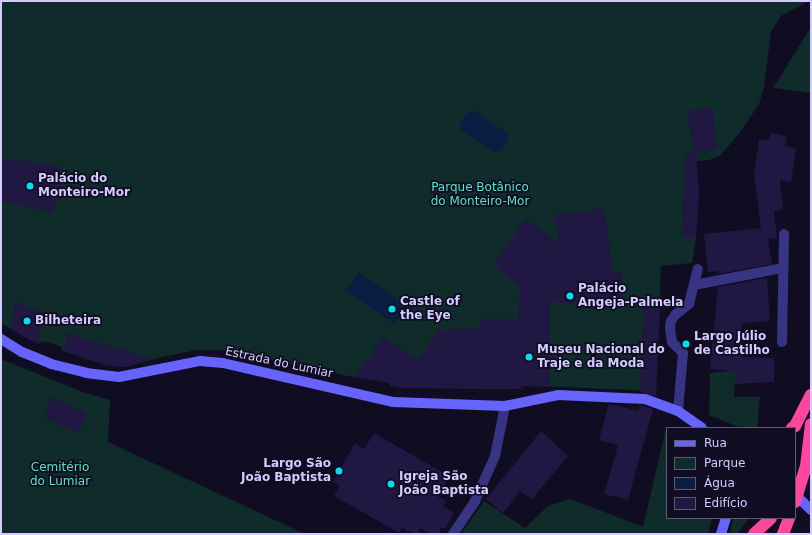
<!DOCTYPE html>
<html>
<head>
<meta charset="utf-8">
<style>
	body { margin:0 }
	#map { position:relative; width:812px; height:535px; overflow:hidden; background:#100c21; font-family:"DejaVu Sans",sans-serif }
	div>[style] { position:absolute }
	.green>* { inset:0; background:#0f2b2a }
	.water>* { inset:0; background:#081e43 }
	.building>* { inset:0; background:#201743 }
	.street>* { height:10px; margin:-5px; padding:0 5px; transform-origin:5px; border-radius:5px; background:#373483 }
	.secondary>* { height:10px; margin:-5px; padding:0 5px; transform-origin:5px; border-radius:5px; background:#6763ff }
	.highway>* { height:12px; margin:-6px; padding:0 6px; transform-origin:6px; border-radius:6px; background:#ff479e }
	.dots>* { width:11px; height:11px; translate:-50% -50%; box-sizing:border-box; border:2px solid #100c21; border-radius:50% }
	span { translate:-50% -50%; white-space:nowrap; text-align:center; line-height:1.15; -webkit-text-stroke:3.5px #100c21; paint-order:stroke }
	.poi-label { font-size:12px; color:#d2ccff; font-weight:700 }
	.left { translate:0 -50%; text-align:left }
	.right { translate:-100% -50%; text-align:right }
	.park-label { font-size:12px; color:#52e5c1 }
	.street-label { font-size:12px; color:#d2ccff }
	.frame { position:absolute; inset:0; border:2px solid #d2ccff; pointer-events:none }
	.legend { position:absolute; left:666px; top:427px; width:130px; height:92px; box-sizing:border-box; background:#100c21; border:1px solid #5e597a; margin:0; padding:5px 7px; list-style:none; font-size:12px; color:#d2ccff }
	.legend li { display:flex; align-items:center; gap:8px; height:20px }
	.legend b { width:20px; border:1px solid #5e597a }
</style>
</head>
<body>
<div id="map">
	<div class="green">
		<i style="clip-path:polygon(1px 1px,809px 1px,781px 16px,771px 32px,764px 87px,759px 104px,741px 131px,720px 156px,709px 160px,696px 161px,699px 193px,696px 238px,692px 263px,661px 266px,656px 391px,538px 386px,513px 386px,512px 389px,401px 388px,390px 386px,390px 383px,348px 376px,227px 350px,197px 350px,162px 357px,126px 367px,108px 366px,63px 351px,60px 346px,42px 341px,38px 344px,11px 329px,1px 323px)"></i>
		<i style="clip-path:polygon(811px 27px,811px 93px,773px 88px)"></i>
		<i style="clip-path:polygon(1px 359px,83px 392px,110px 400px,108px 442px,305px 534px,1px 534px)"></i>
		<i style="clip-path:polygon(736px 370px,734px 397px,760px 397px,757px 428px,736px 426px,709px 415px,710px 373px)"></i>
		<i style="clip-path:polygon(666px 428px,667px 518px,712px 518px,708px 534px,466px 534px,462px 532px,484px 501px,525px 528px,549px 505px,571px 499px,643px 527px)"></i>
		<i style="clip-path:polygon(733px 518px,749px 518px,737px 534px,730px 534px)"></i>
	</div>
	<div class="water">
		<i style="clip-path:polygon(471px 111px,474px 111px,507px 133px,508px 139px,501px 151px,494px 152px,461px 130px,460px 124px,468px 112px)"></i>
		<i style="clip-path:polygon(359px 272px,407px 307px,394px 324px,346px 290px)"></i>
	</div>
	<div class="building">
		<i style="clip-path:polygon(712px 107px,718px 149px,694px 153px,687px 111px)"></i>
		<i style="clip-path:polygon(770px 133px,787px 136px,785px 146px,796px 148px,791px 182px,780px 180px,783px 210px,774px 211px,777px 238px,768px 239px,772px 264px,719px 274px,719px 271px,708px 272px,704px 234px,761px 228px,754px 175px,759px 139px,769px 140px)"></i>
		<i style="clip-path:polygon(686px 153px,696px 153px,699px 193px,696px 238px,681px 236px)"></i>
		<i style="clip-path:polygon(1px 159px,36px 162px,61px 167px,58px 180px,61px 180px,60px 191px,52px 212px,1px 201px)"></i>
		<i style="clip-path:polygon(604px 208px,613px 272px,622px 273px,620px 304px,550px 302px,550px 387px,520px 386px,525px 389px,401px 388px,390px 386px,390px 383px,355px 377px,383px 337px,418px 360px,439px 330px,480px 328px,480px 319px,518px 319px,520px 289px,494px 265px,525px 219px,559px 243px,555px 215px)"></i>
		<i style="clip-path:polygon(767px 278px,770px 321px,742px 323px,743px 357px,774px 358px,774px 382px,735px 384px,735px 371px,710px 369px,718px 287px)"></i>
		<i style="clip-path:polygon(15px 301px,43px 313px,38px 344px,11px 329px)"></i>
		<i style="clip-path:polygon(644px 308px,660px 309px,656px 396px,640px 392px)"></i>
		<i style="clip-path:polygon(68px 333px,151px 359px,126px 367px,108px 366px,63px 351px)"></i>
		<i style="clip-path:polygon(51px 397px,87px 414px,78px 433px,45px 418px)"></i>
		<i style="clip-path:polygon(609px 404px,639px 411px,639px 405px,653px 409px,628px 500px,604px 494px,618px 445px,599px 440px)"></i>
		<i style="clip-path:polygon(541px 431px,568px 456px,532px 499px,520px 491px,503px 513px,486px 499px)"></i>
		<i style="clip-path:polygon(374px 433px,449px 476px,438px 497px,446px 501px,443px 506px,454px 513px,445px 529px,442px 527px,439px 534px,430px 534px,420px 528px,417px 534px,413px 534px,402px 528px,399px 533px,334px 496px,340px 486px,333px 482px,355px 443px,364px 449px)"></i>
	</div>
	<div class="street">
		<i style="left:694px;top:285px;width:91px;rotate:-10.8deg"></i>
		<i style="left:782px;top:342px;width:108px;rotate:-88.9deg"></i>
		<i style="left:678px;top:411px;width:58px;rotate:-85.1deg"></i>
		<i style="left:683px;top:353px;width:16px;rotate:-135deg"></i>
		<i style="left:672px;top:342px;width:15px;rotate:-98deg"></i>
		<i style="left:670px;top:327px;width:6px;rotate:-81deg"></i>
		<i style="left:671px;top:321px;width:7px;rotate:-56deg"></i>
		<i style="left:675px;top:315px;width:18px;rotate:-38deg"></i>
		<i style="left:689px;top:304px;width:36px;rotate:-76deg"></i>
		<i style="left:453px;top:534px;width:40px;rotate:-56deg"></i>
		<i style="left:475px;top:501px;width:49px;rotate:-66deg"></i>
		<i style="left:495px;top:456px;width:51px;rotate:-78.7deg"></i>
	</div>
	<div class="secondary">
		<i style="left:1px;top:339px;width:25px;rotate:32deg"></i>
		<i style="left:22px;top:352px;width:31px;rotate:22deg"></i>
		<i style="left:51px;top:364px;width:36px;rotate:14deg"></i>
		<i style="left:86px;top:373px;width:33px;rotate:7deg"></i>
		<i style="left:119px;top:377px;width:83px;rotate:-11.2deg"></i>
		<i style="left:200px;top:361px;width:23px;rotate:5deg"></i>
		<i style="left:223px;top:363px;width:174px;rotate:12.9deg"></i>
		<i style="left:393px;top:402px;width:112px;rotate:2deg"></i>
		<i style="left:505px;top:406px;width:54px;rotate:-11.7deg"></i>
		<i style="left:558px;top:395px;width:87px;rotate:2.6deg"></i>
		<i style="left:645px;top:399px;width:35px;rotate:20deg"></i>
		<i style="left:678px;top:411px;width:29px;rotate:35deg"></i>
		<i style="left:795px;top:494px;width:23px;rotate:45deg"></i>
		<i style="left:721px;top:534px;width:17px;rotate:-73deg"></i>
	</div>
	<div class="highway">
		<i style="left:792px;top:428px;width:4px;rotate:-34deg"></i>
		<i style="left:795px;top:426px;width:35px;rotate:-63deg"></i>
		<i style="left:795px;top:502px;width:37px;rotate:-73deg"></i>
		<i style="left:806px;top:467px;width:43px;rotate:-83.4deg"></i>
		<i style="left:754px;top:534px;width:23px;rotate:-43deg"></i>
		<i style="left:783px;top:534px;width:17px;rotate:-69deg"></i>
	</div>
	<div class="dots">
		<i style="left:30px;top:186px;background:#00ddf7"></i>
		<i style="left:570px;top:296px;background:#00ddf7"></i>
		<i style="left:392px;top:309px;background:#00ddf7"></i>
		<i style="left:27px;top:321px;background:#00ddf7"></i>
		<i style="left:686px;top:344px;background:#00ddf7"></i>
		<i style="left:529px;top:357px;background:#00ddf7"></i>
		<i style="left:339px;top:471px;background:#00ddf7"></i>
		<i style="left:391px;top:484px;background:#00ddf7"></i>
	</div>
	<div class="poi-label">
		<span class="left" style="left:38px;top:186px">Palácio do<br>Monteiro-Mor</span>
		<span class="left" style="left:578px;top:296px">Palácio<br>Angeja-Palmela</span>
		<span class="left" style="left:400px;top:309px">Castle of<br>the Eye</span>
		<span class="left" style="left:35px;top:321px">Bilheteira</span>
		<span class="left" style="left:694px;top:344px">Largo Júlio<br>de Castilho</span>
		<span class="left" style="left:537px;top:357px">Museu Nacional do<br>Traje e da Moda</span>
		<span class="right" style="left:331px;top:471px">Largo São<br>João Baptista</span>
		<span class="left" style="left:399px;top:484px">Igreja São<br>João Baptista</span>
	</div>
	<div class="park-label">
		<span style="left:480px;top:195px">Parque Botânico<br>do Monteiro-Mor</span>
		<span style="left:60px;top:475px">Cemitério<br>do Lumiar</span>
	</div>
	<div class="street-label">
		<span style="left:279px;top:363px;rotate:12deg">Estrada do Lumiar</span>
	</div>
	<div class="frame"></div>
	<ul class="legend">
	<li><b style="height:5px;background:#6763ff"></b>Rua</li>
	<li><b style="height:11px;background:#0f2b2a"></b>Parque</li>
	<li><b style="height:11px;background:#081e43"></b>Água</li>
	<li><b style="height:11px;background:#201743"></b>Edifício</li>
	</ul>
</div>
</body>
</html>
